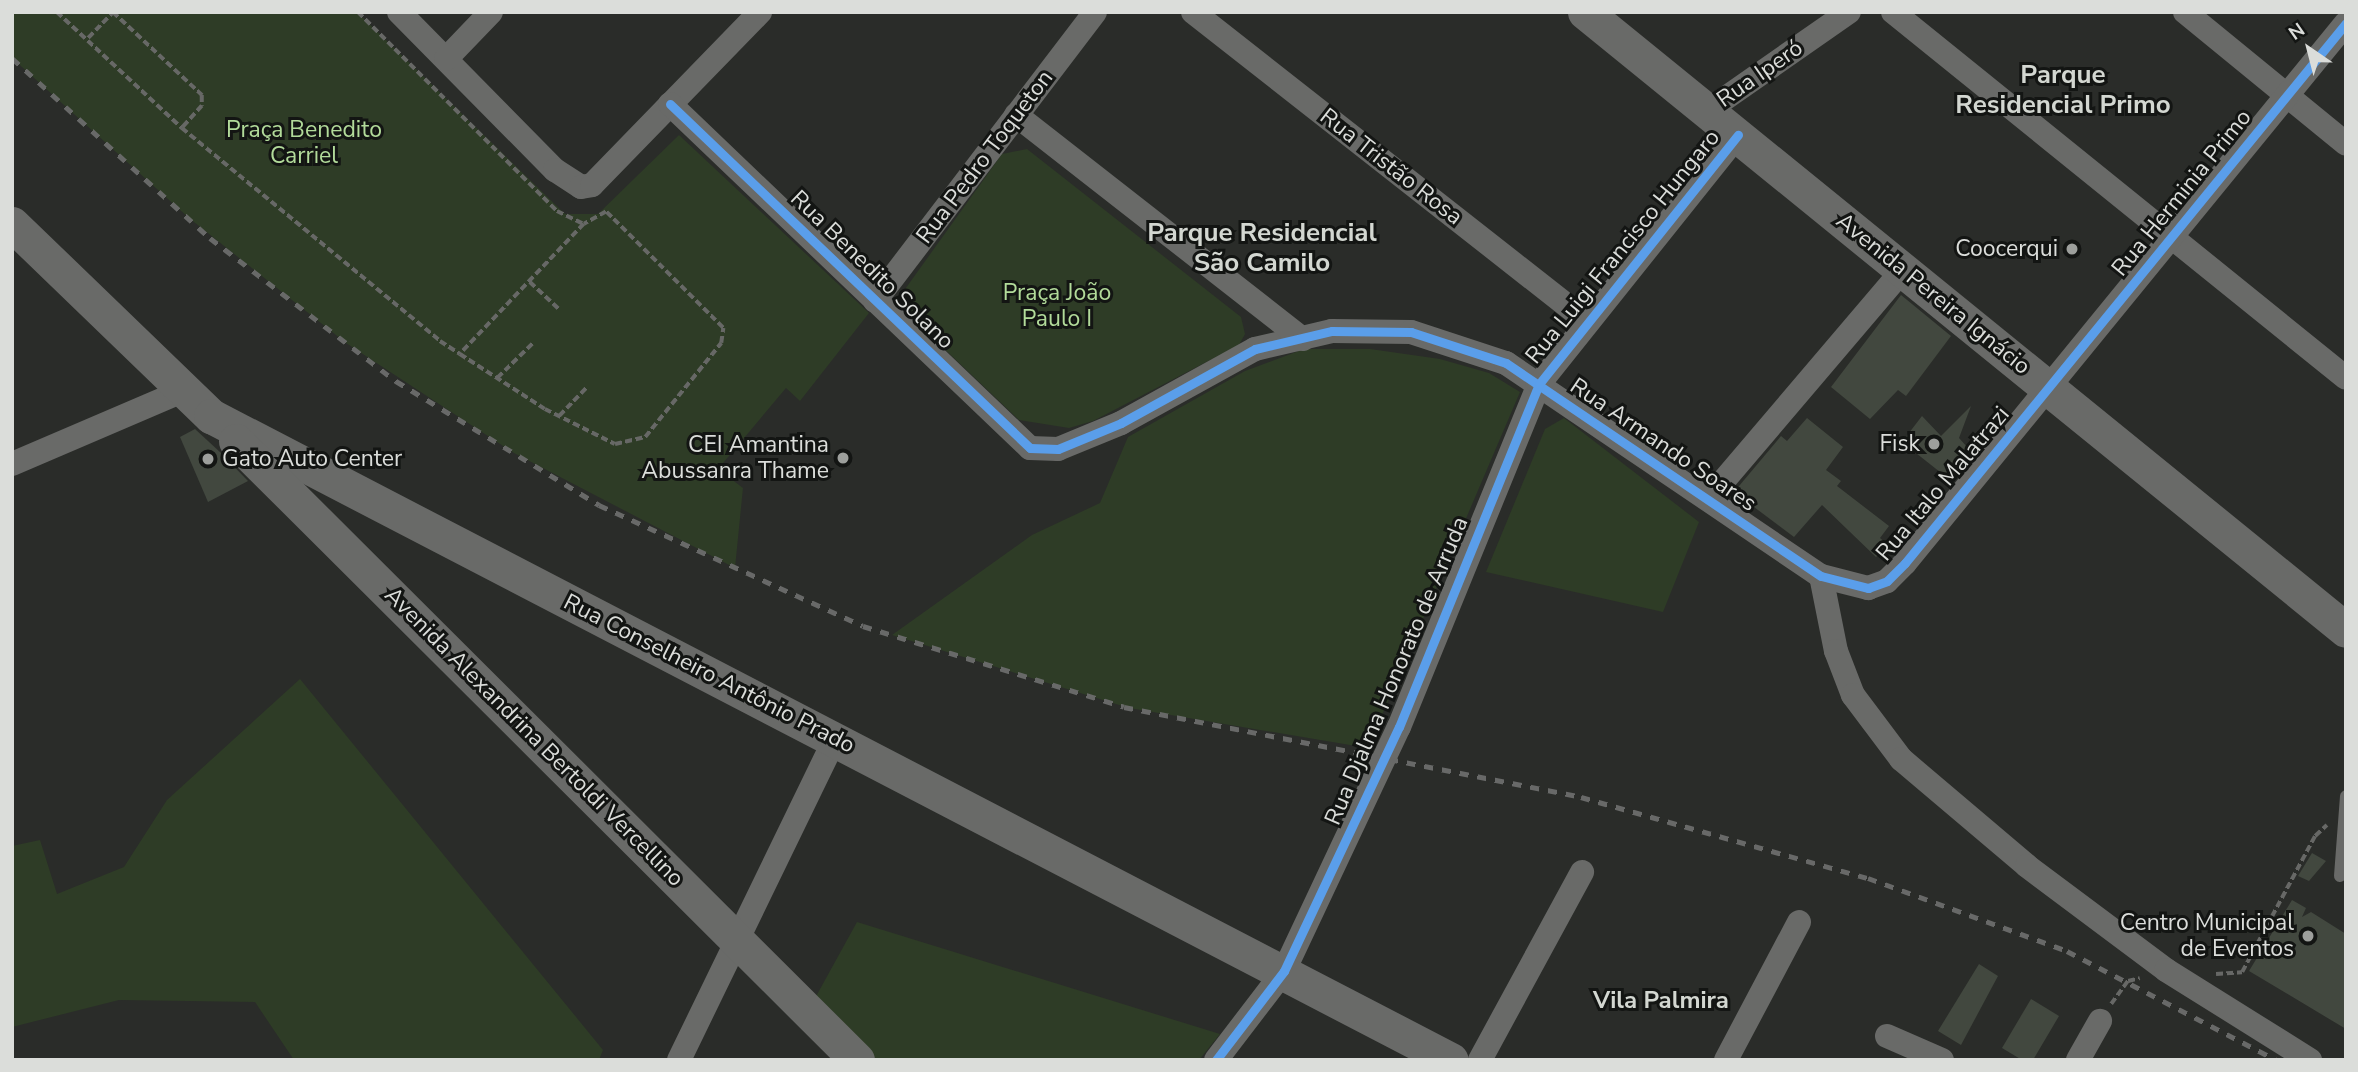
<!DOCTYPE html>
<html>
<head>
<meta charset="utf-8">
<style>
	body { margin:0 }
	#map { position:relative; width:2358px; height:1072px; overflow:hidden; background:#2a2c29; font-family:"Nunito Sans",sans-serif }
	div>[style] { position:absolute }
	.green>* { inset:0; background:#2e3c26 }
	.building>* { inset:0; background:#42483f }
	.path>* { height:3.5px; margin-top:-1.75px; transform-origin:0; background:repeating-linear-gradient(90deg,#676866 0 7px,transparent 0 10.5px) }
	.lane>* { height:12px; margin:-6px; padding:0 6px; transform-origin:6px; border-radius:6px; background:#696a68 }
	.street>* { height:24px; margin:-12px; padding:0 12px; transform-origin:12px; border-radius:12px; background:#696a68 }
	.secondary>* { height:35px; margin:-17.5px; padding:0 17.5px; transform-origin:17.5px; border-radius:17.5px; background:#696a68 }
	.rail>* { height:5px; margin-top:-2.5px; transform-origin:0; background:repeating-linear-gradient(90deg,#686968 0 9px,transparent 0 18px) }
	.cycleway>* { height:9px; margin:-4.5px; padding:0 4.5px; transform-origin:4.5px; border-radius:4.5px; background:#5a9eea }
	.dots>* { width:19px; height:19px; translate:-50% -50%; box-sizing:border-box; border:4px solid #131513; border-radius:50% }
	span { translate:-50% -50%; white-space:nowrap; text-align:center; line-height:1.15; -webkit-text-stroke:6px #131513; paint-order:stroke }
	.street-label { font-size:23px; color:#dbddda }
	.park-label { font-size:23px; color:#b2db9a }
	.poi-label { font-size:23px; color:#dbddda }
	.right { translate:-100% -50%; text-align:right }
	.left { translate:0 -50%; text-align:left }
	.neighbourhood-label { font-size:24px; color:#d3d7d1; font-weight:700 }
	.quarter-label { font-size:26px; color:#d3d7d1; font-weight:700 }
	.frame { position:absolute; inset:0; border:14px solid #dbddda; pointer-events:none }
	.north { position:absolute; left:2274px; top:14px; width:70px; height:70px; -webkit-text-stroke:5px #131513; paint-order:stroke; rotate:325deg; font-size:19px; font-weight:700; line-height:28px; text-align:center; color:#dbddda }
	.north::after { content:''; display:block; margin:auto; width:24px; height:32px; background:#dbddda; clip-path:polygon(50% 0,100% 100%,50% 72%,0 100%) }
</style>
</head>
<body>
<div id="map">
	<div class="green">
		<i style="clip-path:polygon(12px 12px,357px 12px,565px 214px,598px 214px,679px 135px,869px 313px,800px 401px,786px 388px,718px 469px,743px 488px,735px 568px,514px 453px,346px 343px,189px 218px,12px 58px)"></i>
		<i style="clip-path:polygon(1027px 149px,1241px 317px,1245px 334px,1239px 345px,1093px 421px,1069px 428px,1019px 420px,914px 320px,903px 292px,1002px 154px)"></i>
		<i style="clip-path:polygon(1304px 349px,1370px 349px,1440px 359px,1489px 373px,1520px 392px,1368px 748px,1129px 708px,892px 635px,1032px 535px,1100px 503px,1128px 437px,1245px 371px)"></i>
		<i style="clip-path:polygon(1564px 418px,1699px 522px,1663px 612px,1486px 572px,1545px 429px)"></i>
		<i style="clip-path:polygon(300px 679px,603px 1050px,599px 1060px,294px 1060px,255px 1002px,119px 1000px,12px 1027px,12px 846px,40px 840px,57px 894px,124px 867px,167px 800px)"></i>
		<i style="clip-path:polygon(857px 922px,1220px 1034px,1199px 1060px,877px 1060px,814px 1000px)"></i>
	</div>
	<div class="building">
		<i style="clip-path:polygon(1901px 295px,1951px 336px,1906px 396px,1898px 390px,1870px 419px,1831px 387px)"></i>
		<i style="clip-path:polygon(1971px 406px,1959px 438px,1968px 448px,1945px 476px,1902px 442px,1922px 416px,1941px 436px)"></i>
		<i style="clip-path:polygon(1807px 418px,1843px 447px,1826px 470px,1841px 481px,1837px 486px,1889px 526px,1880px 538px,1888px 545px,1876px 557px,1822px 505px,1794px 537px,1734px 492px,1781px 436px,1787px 441px)"></i>
		<i style="clip-path:polygon(195px 429px,221px 453px,248px 481px,208px 502px,180px 437px)"></i>
		<i style="clip-path:polygon(2312px 853px,2326px 861px,2309px 881px,2298px 876px)"></i>
		<i style="clip-path:polygon(2292px 900px,2306px 908px,2302px 917px,2311px 912px,2346px 934px,2346px 1029px,2249px 971px)"></i>
		<i style="clip-path:polygon(1979px 964px,1998px 976px,1961px 1045px,1938px 1031px)"></i>
		<i style="clip-path:polygon(2031px 999px,2059px 1016px,2033px 1060px,2022px 1060px,2002px 1048px)"></i>
	</div>
	<div class="path">
		<i style="left:57px;top:12px;width:171px;rotate:42.9deg"></i>
		<i style="left:182px;top:128px;width:335px;rotate:39.5deg"></i>
		<i style="left:440px;top:341px;width:24px;rotate:33deg"></i>
		<i style="left:460px;top:354px;width:101px;rotate:32.9deg"></i>
		<i style="left:545px;top:409px;width:78px;rotate:26.6deg"></i>
		<i style="left:615px;top:444px;width:31px;rotate:-13deg"></i>
		<i style="left:645px;top:437px;width:121px;rotate:-51deg"></i>
		<i style="left:721px;top:343px;width:15px;rotate:-82deg"></i>
		<i style="left:723px;top:328px;width:165px;rotate:-135.2deg"></i>
		<i style="left:606px;top:212px;width:25px;rotate:151deg"></i>
		<i style="left:584px;top:224px;width:180px;rotate:133.6deg"></i>
		<i style="left:113px;top:12px;width:122px;rotate:43deg"></i>
		<i style="left:202px;top:95px;width:11px;rotate:90deg"></i>
		<i style="left:202px;top:106px;width:30px;rotate:132deg"></i>
		<i style="left:358px;top:12px;width:281px;rotate:45deg"></i>
		<i style="left:557px;top:211px;width:30px;rotate:26deg"></i>
		<i style="left:88px;top:38px;width:36px;rotate:-46deg"></i>
		<i style="left:530px;top:282px;width:40px;rotate:43deg"></i>
		<i style="left:497px;top:378px;width:52px;rotate:-44.2deg"></i>
		<i style="left:559px;top:416px;width:39px;rotate:-46deg"></i>
		<i style="left:2216px;top:974px;width:26px;rotate:-4deg"></i>
		<i style="left:2242px;top:972px;width:154px;rotate:-61.8deg"></i>
		<i style="left:2315px;top:836px;width:16px;rotate:-43deg"></i>
		<i style="left:2111px;top:1004px;width:29px;rotate:-54deg"></i>
		<i style="left:2128px;top:981px;width:12px;rotate:-14deg"></i>
	</div>
	<div class="lane">
		<i style="left:2340px;top:876px;width:80px;rotate:-85.7deg"></i>
	</div>
	<div class="street">
		<i style="left:399px;top:12px;width:222px;rotate:45.4deg"></i>
		<i style="left:555px;top:170px;width:31px;rotate:33deg"></i>
		<i style="left:581px;top:187px;width:11px;rotate:-10deg"></i>
		<i style="left:592px;top:185px;width:241px;rotate:-45.8deg"></i>
		<i style="left:1193px;top:12px;width:502px;rotate:38.13deg"></i>
		<i style="left:1893px;top:12px;width:582px;rotate:38.94deg"></i>
		<i style="left:2185px;top:12px;width:208px;rotate:39.3deg"></i>
		<i style="left:446px;top:59px;width:65px;rotate:-46.2deg"></i>
		<i style="left:670px;top:104px;width:498px;rotate:43.7deg"></i>
		<i style="left:1030px;top:448px;width:28px;rotate:2deg"></i>
		<i style="left:1058px;top:449px;width:68px;rotate:-22.4deg"></i>
		<i style="left:1121px;top:423px;width:153px;rotate:-28.9deg"></i>
		<i style="left:1255px;top:349px;width:79px;rotate:-13.2deg"></i>
		<i style="left:1332px;top:331px;width:79px;rotate:0.7deg"></i>
		<i style="left:1411px;top:332px;width:100px;rotate:18.1deg"></i>
		<i style="left:1506px;top:363px;width:380px;rotate:34.1deg"></i>
		<i style="left:1821px;top:576px;width:49px;rotate:14.3deg"></i>
		<i style="left:1868px;top:588px;width:20px;rotate:-20deg"></i>
		<i style="left:1887px;top:581px;width:25px;rotate:-45deg"></i>
		<i style="left:1905px;top:563px;width:697px;rotate:-50.76deg"></i>
		<i style="left:1707px;top:111px;width:173px;rotate:-34.9deg"></i>
		<i style="left:1016px;top:115px;width:364px;rotate:38deg"></i>
		<i style="left:875px;top:301px;width:363px;rotate:-52.7deg"></i>
		<i style="left:12px;top:464px;width:188px;rotate:-23.2deg"></i>
		<i style="left:1708px;top:499px;width:301px;rotate:-49.6deg"></i>
		<i style="left:1821px;top:576px;width:76px;rotate:78.7deg"></i>
		<i style="left:1836px;top:651px;width:47px;rotate:68.9deg"></i>
		<i style="left:1853px;top:695px;width:80px;rotate:53.1deg"></i>
		<i style="left:1901px;top:759px;width:165px;rotate:40.3deg"></i>
		<i style="left:2027px;top:866px;width:174px;rotate:36.8deg"></i>
		<i style="left:2166px;top:970px;width:170px;rotate:32deg"></i>
		<i style="left:1887px;top:1036px;width:60px;rotate:23.6deg"></i>
		<i style="left:679px;top:1060px;width:357px;rotate:-64.1deg"></i>
		<i style="left:1216px;top:1060px;width:112px;rotate:-52.6deg"></i>
		<i style="left:1284px;top:971px;width:270px;rotate:-64.8deg"></i>
		<i style="left:1399px;top:727px;width:370px;rotate:-67.8deg"></i>
		<i style="left:1539px;top:384px;width:319px;rotate:-51.4deg"></i>
		<i style="left:1480px;top:1060px;width:214px;rotate:-61.5deg"></i>
		<i style="left:1726px;top:1060px;width:156px;rotate:-62.1deg"></i>
		<i style="left:2078px;top:1060px;width:45px;rotate:-60.6deg"></i>
	</div>
	<div class="secondary">
		<i style="left:1585px;top:12px;width:980px;rotate:39.08deg"></i>
		<i style="left:12px;top:224px;width:277px;rotate:44deg"></i>
		<i style="left:211px;top:416px;width:1397px;rotate:27.45deg"></i>
		<i style="left:236px;top:441px;width:877px;rotate:44.91deg"></i>
	</div>
	<div class="rail">
		<i style="left:12px;top:58px;width:268px;rotate:42.3deg"></i>
		<i style="left:210px;top:238px;width:235px;rotate:37.6deg"></i>
		<i style="left:396px;top:381px;width:238px;rotate:31.4deg"></i>
		<i style="left:599px;top:505px;width:290px;rotate:24.6deg"></i>
		<i style="left:863px;top:626px;width:273px;rotate:17.2deg"></i>
		<i style="left:1124px;top:707px;width:466px;rotate:11.1deg"></i>
		<i style="left:1581px;top:797px;width:298px;rotate:15.8deg"></i>
		<i style="left:1868px;top:878px;width:212px;rotate:20.1deg"></i>
		<i style="left:2067px;top:951px;width:236px;rotate:27.5deg"></i>
	</div>
	<div class="cycleway">
		<i style="left:670px;top:104px;width:498px;rotate:43.7deg"></i>
		<i style="left:1030px;top:448px;width:28px;rotate:2deg"></i>
		<i style="left:1058px;top:449px;width:68px;rotate:-22.4deg"></i>
		<i style="left:1121px;top:423px;width:153px;rotate:-28.9deg"></i>
		<i style="left:1255px;top:349px;width:79px;rotate:-13.2deg"></i>
		<i style="left:1332px;top:331px;width:79px;rotate:0.7deg"></i>
		<i style="left:1411px;top:332px;width:100px;rotate:18.1deg"></i>
		<i style="left:1506px;top:363px;width:380px;rotate:34.1deg"></i>
		<i style="left:1821px;top:576px;width:49px;rotate:14.3deg"></i>
		<i style="left:1868px;top:588px;width:20px;rotate:-20deg"></i>
		<i style="left:1887px;top:581px;width:25px;rotate:-45deg"></i>
		<i style="left:1905px;top:563px;width:697px;rotate:-50.76deg"></i>
		<i style="left:1216px;top:1060px;width:112px;rotate:-52.6deg"></i>
		<i style="left:1284px;top:971px;width:270px;rotate:-64.8deg"></i>
		<i style="left:1399px;top:727px;width:370px;rotate:-67.8deg"></i>
		<i style="left:1539px;top:384px;width:319px;rotate:-51.4deg"></i>
	</div>
	<div class="dots">
		<i style="left:2072px;top:249px;background:#9d9f9c"></i>
		<i style="left:1934px;top:444px;background:#9d9f9c"></i>
		<i style="left:843px;top:458px;background:#9d9f9c"></i>
		<i style="left:208px;top:459px;background:#9d9f9c"></i>
		<i style="left:2308px;top:936px;background:#9d9f9c"></i>
	</div>
	<div class="street-label">
		<span style="left:1760px;top:74px;rotate:-35deg">Rua Iperó</span>
		<span style="left:985px;top:157px;rotate:-53deg">Rua Pedro Toqueton</span>
		<span style="left:1391px;top:167px;rotate:38deg">Rua Tristão Rosa</span>
		<span style="left:2182px;top:193px;rotate:-51deg">Rua Herminia Primo</span>
		<span style="left:1623px;top:247px;rotate:-51deg">Rua Luigi Francisco Hungaro</span>
		<span style="left:872px;top:270px;rotate:44deg">Rua Benedito Solano</span>
		<span style="left:1933px;top:294px;rotate:39deg">Avenida Pereira Ignácio</span>
		<span style="left:1663px;top:445px;rotate:34deg">Rua Armando Soares</span>
		<span style="left:1943px;top:484px;rotate:-50deg">Rua Italo Malatrazi</span>
		<span style="left:1397px;top:671px;rotate:-67deg">Rua Djalma Honorato de Arruda</span>
		<span style="left:709px;top:674px;rotate:27deg">Rua Conselheiro Antônio Prado</span>
		<span style="left:534px;top:737px;rotate:45deg">Avenida Alexandrina Bertoldi Vercellino</span>
	</div>
	<div class="park-label">
		<span style="left:304px;top:143px">Praça Benedito<br>Carriel</span>
		<span style="left:1057px;top:306px">Praça João<br>Paulo I</span>
	</div>
	<div class="poi-label">
		<span class="right" style="left:2058px;top:249px">Coocerqui</span>
		<span class="right" style="left:1920px;top:444px">Fisk</span>
		<span class="right" style="left:829px;top:458px">CEI Amantina<br>Abussanra Thame</span>
		<span class="left" style="left:222px;top:459px">Gato Auto Center</span>
		<span class="right" style="left:2294px;top:936px">Centro Municipal<br>de Eventos</span>
	</div>
	<div class="neighbourhood-label">
		<span style="left:1661px;top:1001px">Vila Palmira</span>
	</div>
	<div class="quarter-label">
		<span style="left:2063px;top:90px">Parque<br>Residencial Primo</span>
		<span style="left:1262px;top:248px">Parque Residencial<br>São Camilo</span>
	</div>
	<div class="frame"></div>
	<div class="north">N</div>
</div>
</body>
</html>
